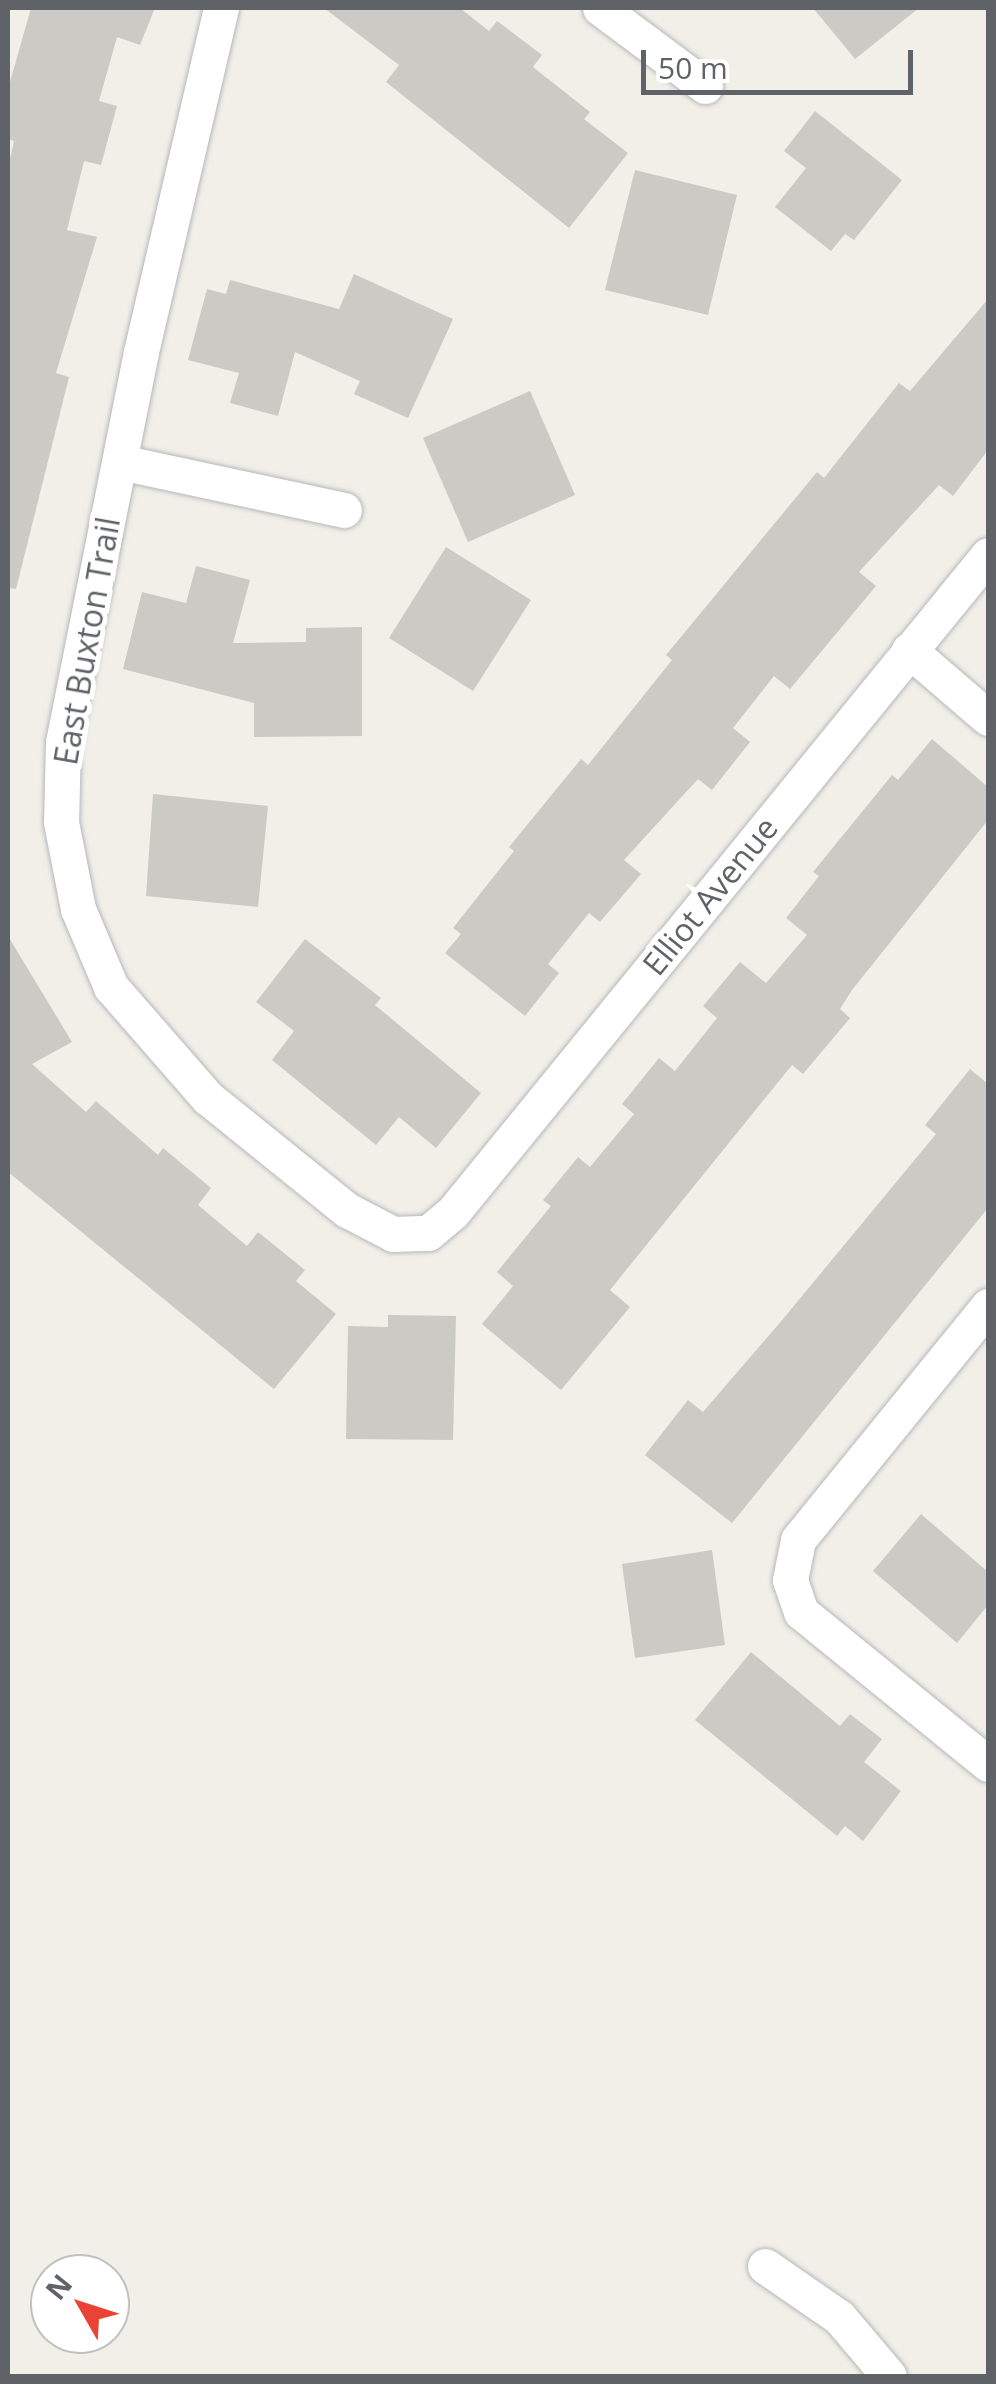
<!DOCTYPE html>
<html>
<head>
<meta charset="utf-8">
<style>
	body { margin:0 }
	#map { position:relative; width:996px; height:2384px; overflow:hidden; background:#f1efe8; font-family:"Open Sans",sans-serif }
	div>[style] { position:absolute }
	.building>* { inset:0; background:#cccac5 }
	.roads { filter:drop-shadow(0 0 2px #b5b8bc) drop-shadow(0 0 2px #b5b8bc) }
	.street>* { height:35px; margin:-17.5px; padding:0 17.5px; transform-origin:17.5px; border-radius:17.5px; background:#fff }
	span { translate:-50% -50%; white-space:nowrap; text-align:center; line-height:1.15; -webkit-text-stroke:10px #fff; paint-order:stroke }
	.street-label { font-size:32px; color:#5f6368 }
	.frame { position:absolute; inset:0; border:10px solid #5f6368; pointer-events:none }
	.north { position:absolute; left:30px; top:2254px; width:100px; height:100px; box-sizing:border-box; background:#fff; border:2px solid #bfc1c3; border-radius:50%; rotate:309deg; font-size:28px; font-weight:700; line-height:40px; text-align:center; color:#5f6368 }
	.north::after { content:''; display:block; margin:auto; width:35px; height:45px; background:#ea4335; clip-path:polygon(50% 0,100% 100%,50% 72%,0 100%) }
	.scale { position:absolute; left:641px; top:50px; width:272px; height:45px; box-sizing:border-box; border:5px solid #5f6368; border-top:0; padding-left:12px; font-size:30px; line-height:35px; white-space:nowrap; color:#5f6368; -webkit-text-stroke:8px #fff; paint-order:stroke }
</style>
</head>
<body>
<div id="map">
	<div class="building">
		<i style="clip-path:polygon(31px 8px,155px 8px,140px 45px,117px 37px,99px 101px,117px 106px,101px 165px,84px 161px,67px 230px,97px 237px,56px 373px,69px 377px,16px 589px,8px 588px,8px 168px,14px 141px,8px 139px,8px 89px)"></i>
		<i style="clip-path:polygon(324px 8px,460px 8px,489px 31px,497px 21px,542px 55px,533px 67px,590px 112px,584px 119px,628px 153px,569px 228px,386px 82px,399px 65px)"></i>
		<i style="clip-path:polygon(813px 8px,919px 8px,855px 59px)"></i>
		<i style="clip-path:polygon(815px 111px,902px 180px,854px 240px,845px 234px,831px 251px,775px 207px,806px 168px,784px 151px)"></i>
		<i style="clip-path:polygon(635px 170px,737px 195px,708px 315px,605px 290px)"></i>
		<i style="clip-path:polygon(354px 274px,453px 319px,408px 418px,354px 394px,360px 381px,295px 352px,278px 416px,230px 403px,239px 373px,188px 360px,207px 289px,226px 294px,230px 280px,339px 309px)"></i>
		<i style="clip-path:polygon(988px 299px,988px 450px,953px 496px,939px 485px,859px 572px,876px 586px,790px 689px,774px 676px,733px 728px,750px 742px,712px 790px,698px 779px,624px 860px,641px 874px,600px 922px,589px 913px,548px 964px,559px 973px,525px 1016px,445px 953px,461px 934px,453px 928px,514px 851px,509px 847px,581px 759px,588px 765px,672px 660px,666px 655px,817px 472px,824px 478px,899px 383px,910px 391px)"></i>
		<i style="clip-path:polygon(530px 391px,575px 495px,468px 542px,423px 438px)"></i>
		<i style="clip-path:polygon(446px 547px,531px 600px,473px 691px,389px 638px)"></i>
		<i style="clip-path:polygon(196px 566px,250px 580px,233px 643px,306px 642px,306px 628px,362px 627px,362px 736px,254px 737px,254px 703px,123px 669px,142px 592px,186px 603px)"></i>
		<i style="clip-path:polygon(932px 739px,988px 787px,988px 820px,852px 990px,840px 1009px,850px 1018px,803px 1074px,792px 1065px,610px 1290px,630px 1307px,561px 1390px,482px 1324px,513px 1286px,497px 1272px,551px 1206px,543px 1200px,578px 1157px,590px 1167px,634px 1114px,622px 1104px,659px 1058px,675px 1071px,717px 1018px,703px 1006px,740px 962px,766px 983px,807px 935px,786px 918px,819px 876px,813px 872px,892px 775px,898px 780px)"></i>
		<i style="clip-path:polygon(153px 794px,268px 806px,258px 907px,146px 896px)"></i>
		<i style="clip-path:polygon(8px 936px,72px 1042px,32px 1064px,86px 1112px,96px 1101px,158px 1155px,163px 1148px,211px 1188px,198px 1205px,247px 1246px,258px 1232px,305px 1270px,296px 1281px,336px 1314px,274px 1389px,8px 1172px)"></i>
		<i style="clip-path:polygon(305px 939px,381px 998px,375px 1005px,481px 1093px,436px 1148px,399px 1117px,376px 1145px,272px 1060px,294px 1031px,256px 1002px)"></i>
		<i style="clip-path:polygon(970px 1069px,988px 1084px,988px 1208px,732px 1523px,645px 1455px,688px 1400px,703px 1412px,783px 1319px,936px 1134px,925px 1125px)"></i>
		<i style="clip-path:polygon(388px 1315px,456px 1316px,453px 1440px,346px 1439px,348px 1326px,388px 1327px)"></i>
		<i style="clip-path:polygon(921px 1514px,988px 1572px,988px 1605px,957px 1643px,873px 1571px)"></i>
		<i style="clip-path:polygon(712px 1550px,725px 1645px,635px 1658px,622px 1564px)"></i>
		<i style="clip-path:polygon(751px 1652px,840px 1726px,850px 1714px,882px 1739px,864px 1762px,901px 1791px,863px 1841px,845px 1826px,837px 1836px,695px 1720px)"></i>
	</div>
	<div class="roads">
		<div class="street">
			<i style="left:221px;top:8px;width:353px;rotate:103.1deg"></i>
			<i style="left:141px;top:352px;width:398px;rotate:101.3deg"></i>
			<i style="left:63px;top:742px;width:80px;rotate:91.4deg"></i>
			<i style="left:61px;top:822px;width:89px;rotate:78.9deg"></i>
			<i style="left:78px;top:909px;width:85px;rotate:67.1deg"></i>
			<i style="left:111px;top:987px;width:147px;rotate:48.9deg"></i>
			<i style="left:208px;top:1098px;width:179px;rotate:38.9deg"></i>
			<i style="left:347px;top:1210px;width:52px;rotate:27.6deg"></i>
			<i style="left:393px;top:1234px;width:35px;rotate:-2deg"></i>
			<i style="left:428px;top:1233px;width:33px;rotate:-40deg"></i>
			<i style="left:453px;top:1212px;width:847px;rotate:-50.84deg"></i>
			<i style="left:600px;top:8px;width:131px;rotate:36.6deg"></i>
			<i style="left:120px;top:462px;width:229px;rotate:12.1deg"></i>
			<i style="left:909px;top:650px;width:104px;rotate:40.7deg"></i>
			<i style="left:988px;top:1306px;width:301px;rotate:129.1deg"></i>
			<i style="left:798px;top:1540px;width:41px;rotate:101.3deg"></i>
			<i style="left:790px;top:1580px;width:34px;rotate:71deg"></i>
			<i style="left:801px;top:1612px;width:241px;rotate:39.1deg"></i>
			<i style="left:765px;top:2266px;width:90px;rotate:34.6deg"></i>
			<i style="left:839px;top:2317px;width:77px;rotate:49.7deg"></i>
		</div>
	</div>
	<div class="street-label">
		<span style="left:87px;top:641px;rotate:-80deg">East Buxton Trail</span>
		<span style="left:710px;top:896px;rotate:-51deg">Elliot Avenue</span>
	</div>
	<div class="frame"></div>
	<div class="north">N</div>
	<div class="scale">50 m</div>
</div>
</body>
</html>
